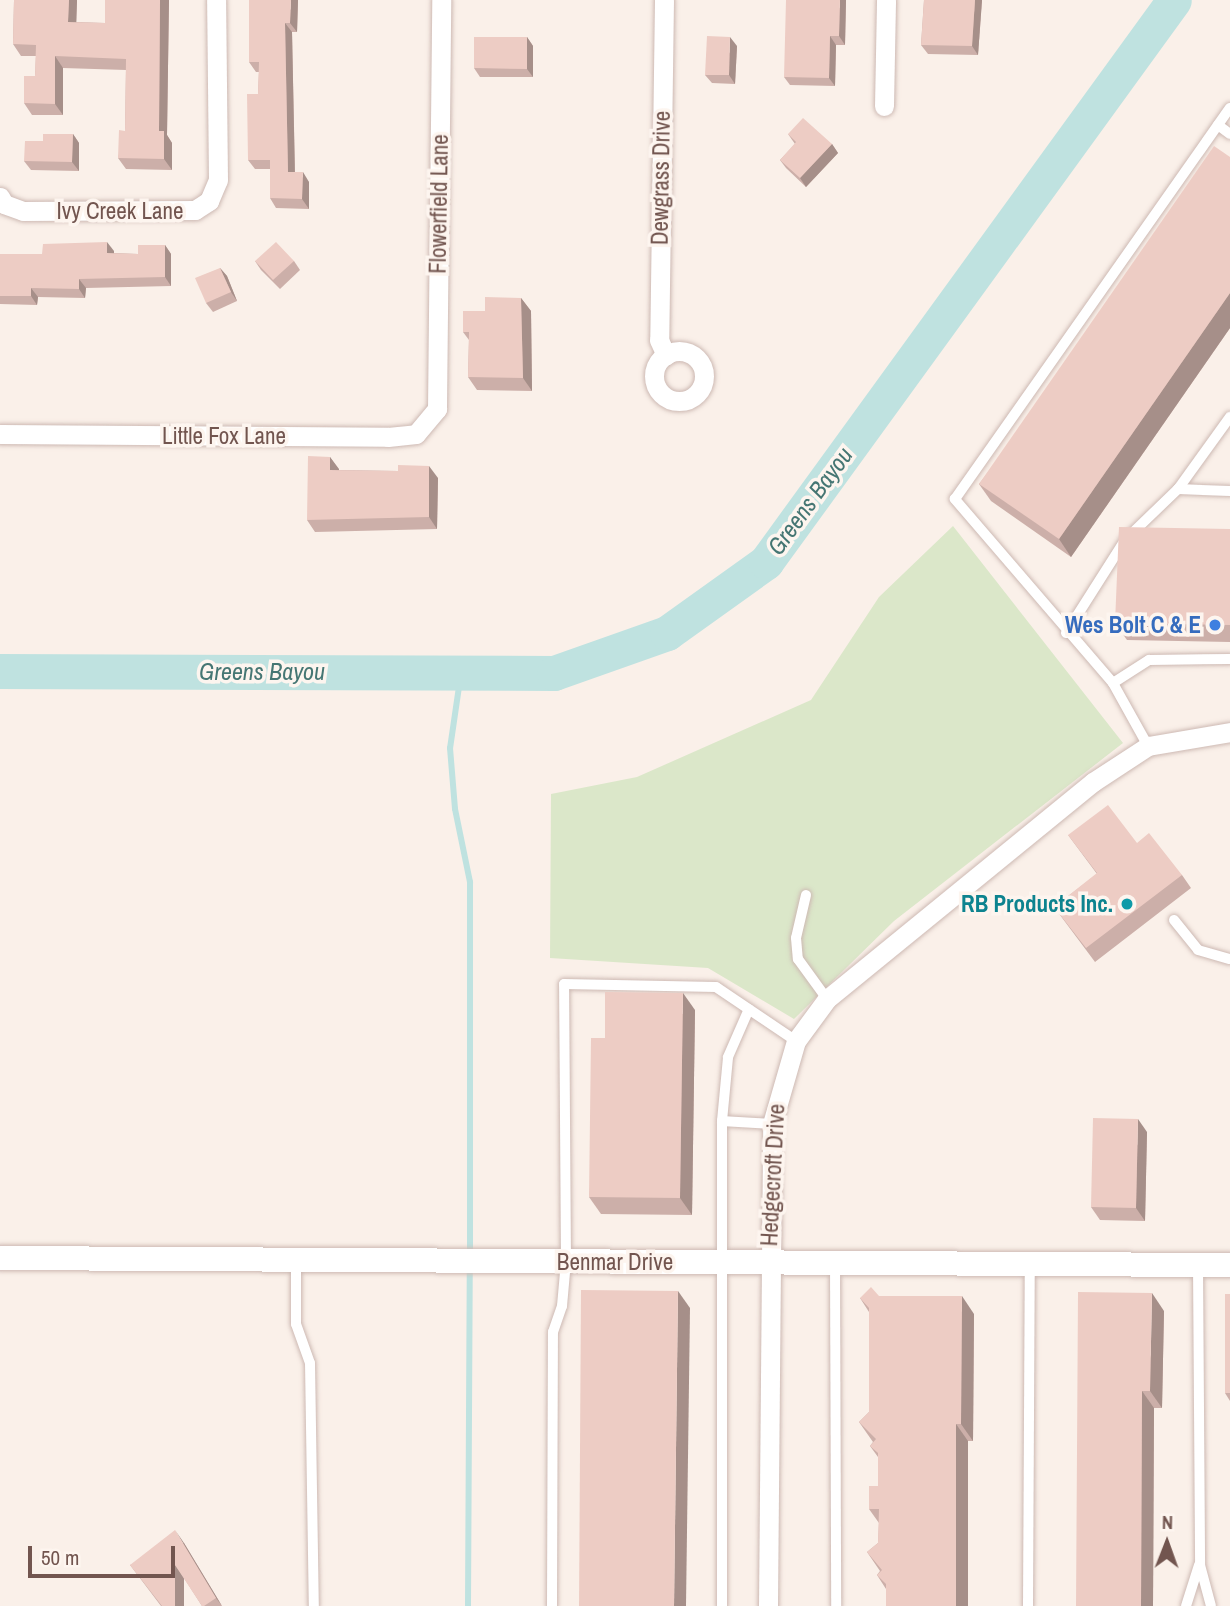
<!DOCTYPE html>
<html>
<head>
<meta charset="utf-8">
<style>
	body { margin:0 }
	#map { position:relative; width:1230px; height:1606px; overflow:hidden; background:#faf0e9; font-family:"Archivo Narrow",sans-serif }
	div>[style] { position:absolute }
	.green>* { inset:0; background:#dbe7c9 }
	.stream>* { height:6px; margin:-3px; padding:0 3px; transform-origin:3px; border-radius:3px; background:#bfe2e0 }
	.river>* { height:35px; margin:-17.5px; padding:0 17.5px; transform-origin:17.5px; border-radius:17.5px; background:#bfe2e0 }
	.roads { filter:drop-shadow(0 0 2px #cdb9b3) drop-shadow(0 0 2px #cdb9b3) }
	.service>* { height:10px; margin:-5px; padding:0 5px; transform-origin:5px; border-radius:5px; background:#fff }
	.minor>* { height:19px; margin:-9.5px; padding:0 9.5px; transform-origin:9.5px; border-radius:9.5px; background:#fff }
	.minor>.ring { margin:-9.5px; padding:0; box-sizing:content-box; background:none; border:19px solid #fff; border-radius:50% }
	.tertiary>* { height:24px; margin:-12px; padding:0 12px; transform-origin:12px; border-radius:12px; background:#fff }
	.wall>* { inset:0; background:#ccafa9 }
	.shaded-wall>* { inset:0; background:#a68f89 }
	.building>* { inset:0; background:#edccc4 }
	.dots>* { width:19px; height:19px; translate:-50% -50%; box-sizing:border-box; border:4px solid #fdf5ef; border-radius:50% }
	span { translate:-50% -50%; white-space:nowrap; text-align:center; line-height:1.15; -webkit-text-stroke:7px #fdf5ef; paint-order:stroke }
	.street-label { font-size:23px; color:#72554f }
	.shop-label { font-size:23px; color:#366cbe; font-weight:700 }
	.right { translate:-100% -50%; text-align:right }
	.culture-label { font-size:23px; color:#0d838f; font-weight:700 }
	.water-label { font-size:24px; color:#457673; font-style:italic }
	.north { position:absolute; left:1132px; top:1508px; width:70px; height:70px; -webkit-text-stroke:5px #fdf5ef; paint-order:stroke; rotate:1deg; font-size:19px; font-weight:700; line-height:28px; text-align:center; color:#72554f }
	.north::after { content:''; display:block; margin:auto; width:24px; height:32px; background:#72554f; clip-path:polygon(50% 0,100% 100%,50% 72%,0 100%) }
	.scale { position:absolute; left:28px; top:1546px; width:147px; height:32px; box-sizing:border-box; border:4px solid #72554f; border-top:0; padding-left:9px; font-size:21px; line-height:24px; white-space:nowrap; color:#72554f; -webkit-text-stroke:5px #fdf5ef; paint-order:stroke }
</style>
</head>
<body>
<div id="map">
	<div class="green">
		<i style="clip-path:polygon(953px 526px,1123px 743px,894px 921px,794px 1019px,708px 968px,550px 958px,551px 794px,637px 777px,811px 700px,879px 597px)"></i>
	</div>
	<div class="stream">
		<i style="left:461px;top:673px;width:76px;rotate:98.3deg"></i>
		<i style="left:450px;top:748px;width:61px;rotate:85.3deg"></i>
		<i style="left:455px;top:809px;width:75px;rotate:78.4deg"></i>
		<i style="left:470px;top:882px;width:372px;rotate:90deg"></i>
		<i style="left:468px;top:1606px;width:341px;rotate:-89.7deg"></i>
	</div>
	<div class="river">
		<i style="left:0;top:671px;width:554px;rotate:0.21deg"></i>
		<i style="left:554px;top:673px;width:120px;rotate:-19.5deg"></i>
		<i style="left:667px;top:633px;width:122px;rotate:-35.6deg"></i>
		<i style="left:766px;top:562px;width:694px;rotate:-54.02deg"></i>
	</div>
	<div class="roads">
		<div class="service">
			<i style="left:1218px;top:125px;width:15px;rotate:37deg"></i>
			<i style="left:1178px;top:489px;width:89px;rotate:-54.2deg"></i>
			<i style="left:1066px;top:633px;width:110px;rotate:-57.6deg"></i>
			<i style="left:1125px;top:540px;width:74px;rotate:-43.9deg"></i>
			<i style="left:1178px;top:489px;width:52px;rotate:2.2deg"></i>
			<i style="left:1113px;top:683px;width:43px;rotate:-32.6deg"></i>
			<i style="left:1149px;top:660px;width:81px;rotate:-0.7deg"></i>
			<i style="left:1148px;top:746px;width:72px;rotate:-119.1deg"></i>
			<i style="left:1113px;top:683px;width:243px;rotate:-130.7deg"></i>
			<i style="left:955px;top:499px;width:478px;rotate:-54.9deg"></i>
			<i style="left:806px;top:895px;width:44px;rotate:103.1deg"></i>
			<i style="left:796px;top:938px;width:21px;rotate:85deg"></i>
			<i style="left:798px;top:959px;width:49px;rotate:54.1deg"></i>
			<i style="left:1174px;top:920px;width:38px;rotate:51deg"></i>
			<i style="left:1198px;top:950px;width:33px;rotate:16deg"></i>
			<i style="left:722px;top:1121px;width:50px;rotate:3.4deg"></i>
			<i style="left:296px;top:1260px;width:64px;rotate:90deg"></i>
			<i style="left:296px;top:1324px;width:41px;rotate:70.3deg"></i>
			<i style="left:310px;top:1363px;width:243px;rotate:89.1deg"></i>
			<i style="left:835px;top:1263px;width:343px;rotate:89.8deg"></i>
			<i style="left:1198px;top:1265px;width:300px;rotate:89.6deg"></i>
			<i style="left:1200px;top:1565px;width:42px;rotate:75deg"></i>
			<i style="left:552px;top:1606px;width:274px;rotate:-89.8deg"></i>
			<i style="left:553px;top:1332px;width:28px;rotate:-71deg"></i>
			<i style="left:562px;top:1306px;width:45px;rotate:-84.9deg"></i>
			<i style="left:566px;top:1261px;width:277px;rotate:-90.4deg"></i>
			<i style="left:564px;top:984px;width:152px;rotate:1.1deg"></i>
			<i style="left:716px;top:987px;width:97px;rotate:34deg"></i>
			<i style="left:722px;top:1606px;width:485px;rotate:-90deg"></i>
			<i style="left:722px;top:1121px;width:64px;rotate:-84.6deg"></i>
			<i style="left:728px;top:1057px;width:52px;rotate:-66.4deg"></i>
			<i style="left:1028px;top:1606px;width:341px;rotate:-89.7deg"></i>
			<i style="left:1186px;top:1606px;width:43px;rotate:-72.4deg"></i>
		</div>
		<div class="minor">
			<i style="left:664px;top:0;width:340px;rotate:90.8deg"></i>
			<i style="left:659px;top:340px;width:17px;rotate:65deg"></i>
			<i style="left:884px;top:106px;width:106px;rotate:-88.9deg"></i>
			<i style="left:0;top:197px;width:8px;rotate:60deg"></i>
			<i style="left:4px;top:204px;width:20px;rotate:20deg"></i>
			<i style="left:23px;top:211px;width:172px;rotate:-0.3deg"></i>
			<i style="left:195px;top:210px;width:17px;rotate:-33deg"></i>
			<i style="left:209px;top:201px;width:23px;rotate:-67deg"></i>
			<i style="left:218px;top:180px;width:180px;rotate:-90.6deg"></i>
			<i class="ring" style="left:654px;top:351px;width:31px;height:31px"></i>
			<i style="left:0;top:434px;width:388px;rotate:0.4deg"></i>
			<i style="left:388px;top:437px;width:28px;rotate:-6deg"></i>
			<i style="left:416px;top:434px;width:33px;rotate:-50deg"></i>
			<i style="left:437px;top:409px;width:409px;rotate:-89.4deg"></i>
			<i style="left:768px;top:1606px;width:482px;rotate:-89.5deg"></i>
			<i style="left:772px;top:1124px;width:86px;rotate:-73.9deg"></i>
			<i style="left:796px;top:1041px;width:52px;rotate:-53.6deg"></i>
			<i style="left:827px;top:999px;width:343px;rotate:-39.2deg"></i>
			<i style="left:1093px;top:782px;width:66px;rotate:-33.2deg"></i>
			<i style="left:1148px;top:746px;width:83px;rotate:-9.7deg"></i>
		</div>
		<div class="tertiary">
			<i style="left:0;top:1258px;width:1230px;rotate:0.33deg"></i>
		</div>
	</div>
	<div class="wall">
		<i style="clip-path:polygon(14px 0,77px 0,76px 22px,105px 23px,105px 0,169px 0,167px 135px,172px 143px,172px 170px,126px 169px,118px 158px,125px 131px,126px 70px,63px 68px,63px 115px,32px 115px,24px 103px,35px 76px,36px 56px,21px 56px,13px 44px)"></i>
		<i style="clip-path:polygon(298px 0,297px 32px,292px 32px,295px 172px,309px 182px,309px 209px,276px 208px,270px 198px,270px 169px,255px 169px,248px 160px,258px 94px,259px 72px,256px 72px,249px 62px)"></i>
		<i style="clip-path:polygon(846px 0,845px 45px,836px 45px,835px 86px,790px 85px,784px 77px)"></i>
		<i style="clip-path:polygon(924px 0,982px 0,978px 55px,928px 54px,921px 45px)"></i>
		<i style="clip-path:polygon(527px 37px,533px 46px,533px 77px,480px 77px,474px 68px)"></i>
		<i style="clip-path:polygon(737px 46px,735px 84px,712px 83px,705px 75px)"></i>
		<i style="clip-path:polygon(73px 134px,79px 143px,79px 171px,31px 170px,24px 161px,43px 141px)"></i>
		<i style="clip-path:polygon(788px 134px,832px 144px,838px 153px,806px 187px,786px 168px,780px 160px,795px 144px)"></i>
		<i style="clip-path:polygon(1230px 157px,1230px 328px,1071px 557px,991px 501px,979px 484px)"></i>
		<i style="clip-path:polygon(165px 245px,171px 254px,171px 286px,86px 288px,85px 298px,38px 297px,37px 305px,0 304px,0 254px,42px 254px,114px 251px,114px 253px,138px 254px)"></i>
		<i style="clip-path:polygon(255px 261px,294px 261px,300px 270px,280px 289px,261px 270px)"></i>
		<i style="clip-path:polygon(220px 268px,227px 276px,237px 301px,213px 312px,206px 303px)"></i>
		<i style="clip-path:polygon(521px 298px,531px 311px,532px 391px,477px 390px,468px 377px,469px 340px,463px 332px,485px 311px)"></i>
		<i style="clip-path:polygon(330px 457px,339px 470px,398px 471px,438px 478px,437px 529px,315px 532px,307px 520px)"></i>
		<i style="clip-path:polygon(1230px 529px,1230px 642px,1127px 640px,1115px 623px)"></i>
		<i style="clip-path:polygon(1068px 835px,1182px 875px,1191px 888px,1095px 962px,1054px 907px,1097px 874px)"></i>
		<i style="clip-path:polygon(695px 1010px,692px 1215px,601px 1214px,589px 1197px,605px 1038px)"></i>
		<i style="clip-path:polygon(1147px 1132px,1145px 1221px,1100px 1220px,1091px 1207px)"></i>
		<i style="clip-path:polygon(1230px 1294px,1230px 1401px,1225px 1393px)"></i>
		<i style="clip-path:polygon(879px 1296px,974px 1314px,973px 1441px,968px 1441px,968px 1606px,886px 1606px,886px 1589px,877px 1575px,880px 1571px,867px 1552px,878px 1543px,879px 1523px,869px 1509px,878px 1486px,878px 1457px,870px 1446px,873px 1442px,859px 1422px,869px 1412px,869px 1312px,860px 1298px)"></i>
		<i style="clip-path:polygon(1164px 1311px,1162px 1408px,1154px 1408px,1153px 1606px,1076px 1606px)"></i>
		<i style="clip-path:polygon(184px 1543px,222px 1606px,202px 1606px,184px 1578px,184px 1606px,161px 1606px,130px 1565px)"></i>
	</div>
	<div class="shaded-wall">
		<i style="clip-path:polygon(69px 0,77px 0,76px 34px,68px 22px)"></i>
		<i style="clip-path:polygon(160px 0,169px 0,167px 135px,172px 143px,172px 170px,164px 159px,159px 131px)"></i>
		<i style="clip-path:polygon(291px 0,298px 0,297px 32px,290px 23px)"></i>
		<i style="clip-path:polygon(840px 0,846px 0,845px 45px,839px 36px)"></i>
		<i style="clip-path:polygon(975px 0,982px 0,978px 55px,972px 46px)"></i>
		<i style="clip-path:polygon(285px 23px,292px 32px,295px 181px,288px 172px)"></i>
		<i style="clip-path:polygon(830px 36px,836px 45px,835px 86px,829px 78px)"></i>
		<i style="clip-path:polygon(527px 37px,533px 46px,533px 77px,527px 69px)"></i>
		<i style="clip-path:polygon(730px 37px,737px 46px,735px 84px,729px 75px)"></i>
		<i style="clip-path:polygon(55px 56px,63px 68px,63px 115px,55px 104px)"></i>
		<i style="clip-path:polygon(73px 134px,79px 143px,79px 171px,72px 162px)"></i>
		<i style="clip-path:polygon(832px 144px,838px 153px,806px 187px,800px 178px)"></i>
		<i style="clip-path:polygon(303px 172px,309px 182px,309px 209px,302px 199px)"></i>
		<i style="clip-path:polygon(107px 242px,114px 251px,114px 262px,107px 253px)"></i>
		<i style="clip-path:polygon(165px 245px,171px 254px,171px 286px,165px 277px)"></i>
		<i style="clip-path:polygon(220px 268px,227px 276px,237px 301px,231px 292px)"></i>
		<i style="clip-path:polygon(79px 279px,86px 288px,85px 298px,79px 289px)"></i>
		<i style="clip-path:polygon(31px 288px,38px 297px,37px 305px,31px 296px)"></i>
		<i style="clip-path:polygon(1230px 293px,1230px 328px,1071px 557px,1059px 539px)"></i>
		<i style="clip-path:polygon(521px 298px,531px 311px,532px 391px,523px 378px)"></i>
		<i style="clip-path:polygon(330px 457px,339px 469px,338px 482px,330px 470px)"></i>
		<i style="clip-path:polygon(429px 466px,438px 478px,437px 529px,429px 517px)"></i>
		<i style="clip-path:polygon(683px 993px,695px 1010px,692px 1215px,680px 1198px)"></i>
		<i style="clip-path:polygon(1138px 1119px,1147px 1132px,1145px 1221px,1136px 1208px)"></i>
		<i style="clip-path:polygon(678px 1291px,690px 1308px,686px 1606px,674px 1606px)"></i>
		<i style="clip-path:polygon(1152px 1293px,1164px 1311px,1162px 1408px,1150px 1391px)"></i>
		<i style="clip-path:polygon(962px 1296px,974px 1314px,973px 1441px,961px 1424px)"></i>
		<i style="clip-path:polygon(1142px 1391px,1154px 1408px,1153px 1606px,1141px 1606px)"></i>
		<i style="clip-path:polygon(956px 1424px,968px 1441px,968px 1606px,956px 1606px)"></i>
		<i style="clip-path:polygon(175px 1530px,184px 1543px,222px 1606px,216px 1598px)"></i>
		<i style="clip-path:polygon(175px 1565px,184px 1577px,184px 1606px,175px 1606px)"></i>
	</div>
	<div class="building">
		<i style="clip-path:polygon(14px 0,69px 0,68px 22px,105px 23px,105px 0,160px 0,159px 131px,164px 131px,164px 159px,118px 158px,119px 130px,125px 131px,126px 59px,55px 56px,55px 104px,24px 103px,24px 76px,35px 76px,36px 45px,13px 44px)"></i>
		<i style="clip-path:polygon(249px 0,291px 0,290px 23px,285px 23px,288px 172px,303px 172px,302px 199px,270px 198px,270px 160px,248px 160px,247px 94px,258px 94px,259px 62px,249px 62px)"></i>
		<i style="clip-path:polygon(786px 0,840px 0,839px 36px,830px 36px,829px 78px,784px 77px)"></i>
		<i style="clip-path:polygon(924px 0,975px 0,972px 46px,921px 45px)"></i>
		<i style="clip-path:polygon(707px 36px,730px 37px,729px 75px,705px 75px)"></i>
		<i style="clip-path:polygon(474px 37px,527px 37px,527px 69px,474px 68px)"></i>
		<i style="clip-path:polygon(803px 118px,832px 144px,800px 178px,780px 160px,796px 142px,788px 134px)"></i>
		<i style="clip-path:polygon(43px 134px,73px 134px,72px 162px,24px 161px,25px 141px,43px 141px)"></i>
		<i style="clip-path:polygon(1214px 146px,1230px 157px,1230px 293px,1059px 539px,979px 484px)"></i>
		<i style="clip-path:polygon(107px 242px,107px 253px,138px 254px,138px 245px,165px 245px,165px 277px,79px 279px,79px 289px,31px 288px,31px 296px,0 296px,0 254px,42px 254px,43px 244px)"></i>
		<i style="clip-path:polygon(276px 242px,294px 261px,273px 280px,255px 261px)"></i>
		<i style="clip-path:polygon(220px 268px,231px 292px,206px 303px,195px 278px)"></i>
		<i style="clip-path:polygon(485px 297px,521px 298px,523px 378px,468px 377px,469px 332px,463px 332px,463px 311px,485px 311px)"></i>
		<i style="clip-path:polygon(308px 456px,330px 457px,330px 470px,398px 471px,398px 465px,429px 466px,429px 517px,307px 520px)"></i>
		<i style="clip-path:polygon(1119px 527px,1230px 529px,1230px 625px,1115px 623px)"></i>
		<i style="clip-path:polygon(1108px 805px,1137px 843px,1149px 833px,1182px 875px,1086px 948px,1054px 907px,1097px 873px,1068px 835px)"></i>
		<i style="clip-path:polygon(605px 992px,683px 993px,680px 1198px,589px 1197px,591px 1038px,605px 1038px)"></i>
		<i style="clip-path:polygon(1093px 1118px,1138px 1119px,1136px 1208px,1091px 1207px)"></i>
		<i style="clip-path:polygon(871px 1287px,879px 1296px,962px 1296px,961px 1424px,956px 1424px,956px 1606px,886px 1606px,886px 1584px,877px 1575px,882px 1570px,867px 1552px,878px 1543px,879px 1509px,869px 1509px,869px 1486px,878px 1486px,878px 1453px,870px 1446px,876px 1439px,859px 1422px,869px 1412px,869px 1308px,860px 1298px)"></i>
		<i style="clip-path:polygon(581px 1290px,678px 1291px,674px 1606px,579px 1606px)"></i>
		<i style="clip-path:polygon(1078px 1292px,1152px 1293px,1150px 1391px,1142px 1391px,1141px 1606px,1076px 1606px)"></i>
		<i style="clip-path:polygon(1225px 1294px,1230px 1294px,1230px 1393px,1225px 1393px)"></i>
		<i style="clip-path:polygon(175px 1530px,216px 1598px,204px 1606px,202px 1606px,175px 1565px,175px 1606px,162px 1606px,130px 1565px)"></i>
	</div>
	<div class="dots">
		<i style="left:1215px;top:625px;background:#3f7fe0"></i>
		<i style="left:1127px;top:904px;background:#0f9aa8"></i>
	</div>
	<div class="street-label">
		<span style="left:661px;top:178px;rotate:-89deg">Dewgrass Drive</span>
		<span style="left:439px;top:204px;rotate:-89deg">Flowerfield Lane</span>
		<span style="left:120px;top:211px">Ivy Creek Lane</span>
		<span style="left:224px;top:436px">Little Fox Lane</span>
		<span style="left:773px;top:1175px;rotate:-87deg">Hedgecroft Drive</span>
		<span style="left:615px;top:1262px">Benmar Drive</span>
	</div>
	<div class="shop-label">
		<span class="right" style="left:1201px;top:625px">Wes Bolt C &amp; E</span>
	</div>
	<div class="culture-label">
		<span class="right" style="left:1113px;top:904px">RB Products Inc.</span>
	</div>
	<div class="water-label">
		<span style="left:810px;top:501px;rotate:-54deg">Greens Bayou</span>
		<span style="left:262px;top:672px">Greens Bayou</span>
	</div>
	<div class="north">N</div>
	<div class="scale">50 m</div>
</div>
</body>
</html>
